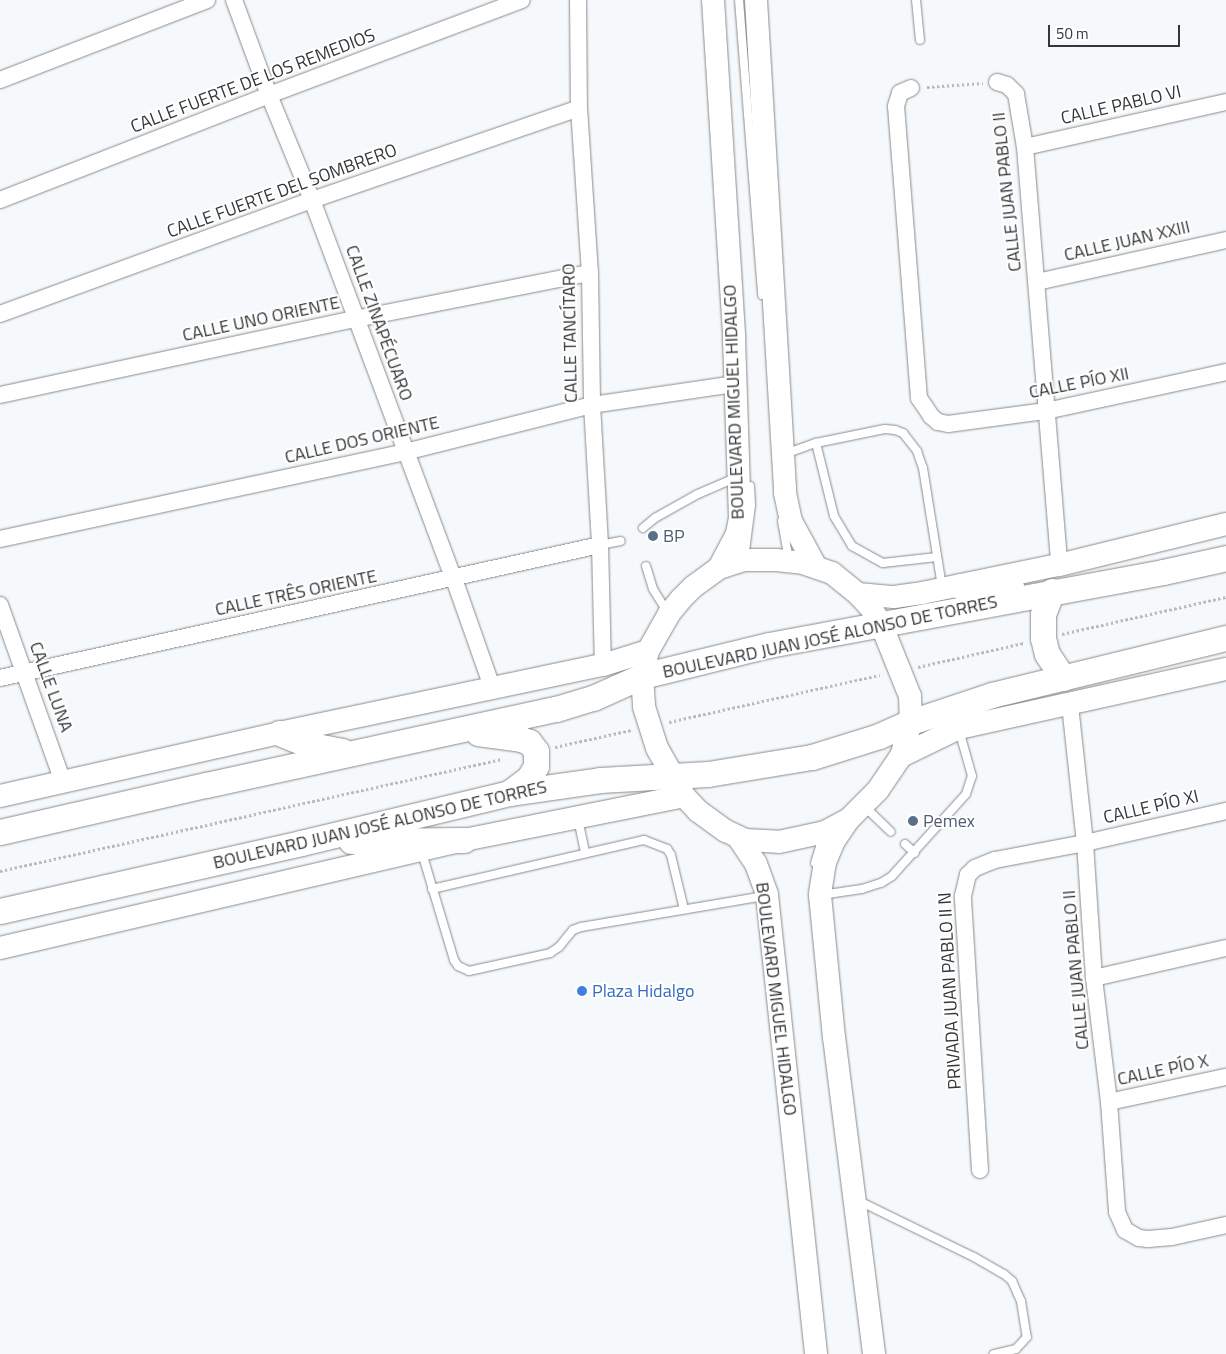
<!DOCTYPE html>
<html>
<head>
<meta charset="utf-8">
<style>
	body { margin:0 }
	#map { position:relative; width:1226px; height:1354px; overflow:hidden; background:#f6f9fb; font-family:"Titillium Web",sans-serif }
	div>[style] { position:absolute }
	.path>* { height:3px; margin-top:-1.5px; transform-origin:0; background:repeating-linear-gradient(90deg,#b9bbbd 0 2.5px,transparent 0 5px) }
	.roads { filter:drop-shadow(0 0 1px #888a8d) drop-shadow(0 0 1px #888a8d) }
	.lane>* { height:8px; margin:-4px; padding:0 4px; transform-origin:4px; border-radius:4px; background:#fff }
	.street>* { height:16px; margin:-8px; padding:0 8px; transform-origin:8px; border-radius:8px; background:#fff }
	.secondary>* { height:22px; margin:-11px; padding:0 11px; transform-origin:11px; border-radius:11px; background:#fff }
	.primary>* { height:25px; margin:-12.5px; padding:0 12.5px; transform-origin:12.5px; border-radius:12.5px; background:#fff }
	.dots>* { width:14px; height:14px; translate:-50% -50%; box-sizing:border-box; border:2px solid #fff; border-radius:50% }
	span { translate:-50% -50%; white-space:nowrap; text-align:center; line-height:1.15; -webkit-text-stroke:4px #fff; paint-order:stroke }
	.street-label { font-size:18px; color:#353637 }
	.service-label { font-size:18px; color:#4e5e75 }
	.left { translate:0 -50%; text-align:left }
	.shop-label { font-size:18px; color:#366cbe }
	.scale { position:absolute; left:1048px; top:25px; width:132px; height:22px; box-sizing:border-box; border:2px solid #353637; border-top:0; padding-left:6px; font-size:15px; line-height:18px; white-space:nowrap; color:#353637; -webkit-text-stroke:4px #fff; paint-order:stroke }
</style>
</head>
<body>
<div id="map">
	<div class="path">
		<i style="left:927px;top:87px;width:56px;rotate:-4.1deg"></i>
		<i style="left:1062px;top:634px;width:168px;rotate:-12.7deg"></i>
		<i style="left:918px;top:667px;width:109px;rotate:-12.8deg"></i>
		<i style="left:669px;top:722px;width:216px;rotate:-12.6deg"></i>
		<i style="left:555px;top:747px;width:78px;rotate:-12.6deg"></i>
		<i style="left:0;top:871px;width:514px;rotate:-12.58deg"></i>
	</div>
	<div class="roads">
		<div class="lane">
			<i style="left:739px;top:0;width:296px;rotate:85.5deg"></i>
			<i style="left:916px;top:0;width:40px;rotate:84.3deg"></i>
			<i style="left:816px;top:443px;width:75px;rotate:76.1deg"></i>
			<i style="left:834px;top:516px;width:35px;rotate:59deg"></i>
			<i style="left:852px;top:546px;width:35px;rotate:29deg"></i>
			<i style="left:883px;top:563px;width:54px;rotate:-6.3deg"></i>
			<i style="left:785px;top:454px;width:33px;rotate:-20deg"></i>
			<i style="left:816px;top:443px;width:70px;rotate:-11.5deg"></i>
			<i style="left:885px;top:429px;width:10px;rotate:6deg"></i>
			<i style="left:895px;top:430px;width:9px;rotate:21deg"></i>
			<i style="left:903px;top:433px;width:23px;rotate:52deg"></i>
			<i style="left:917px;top:451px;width:18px;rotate:71deg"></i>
			<i style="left:923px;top:468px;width:121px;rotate:80.9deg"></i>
			<i style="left:782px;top:521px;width:39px;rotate:80deg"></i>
			<i style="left:643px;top:528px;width:16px;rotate:-40deg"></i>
			<i style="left:655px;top:518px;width:49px;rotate:-29.2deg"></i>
			<i style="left:698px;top:494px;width:40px;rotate:-23.4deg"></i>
			<i style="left:600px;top:545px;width:21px;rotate:-11deg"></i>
			<i style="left:744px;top:559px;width:54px;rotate:-82.6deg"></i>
			<i style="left:751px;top:505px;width:19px;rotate:-93deg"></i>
			<i style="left:646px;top:566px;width:24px;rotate:73deg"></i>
			<i style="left:653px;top:589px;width:26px;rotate:58deg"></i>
			<i style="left:864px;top:806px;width:37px;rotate:44deg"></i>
			<i style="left:578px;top:819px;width:35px;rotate:78deg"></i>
			<i style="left:905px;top:844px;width:13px;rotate:42deg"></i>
			<i style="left:422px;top:853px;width:112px;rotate:73.3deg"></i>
			<i style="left:454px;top:960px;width:7px;rotate:56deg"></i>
			<i style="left:458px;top:966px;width:12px;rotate:24deg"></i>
			<i style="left:469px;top:971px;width:83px;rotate:-12.5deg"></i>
			<i style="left:550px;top:953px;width:11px;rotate:-34deg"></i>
			<i style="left:559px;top:947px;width:22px;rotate:-51deg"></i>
			<i style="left:573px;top:930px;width:9px;rotate:-21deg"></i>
			<i style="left:581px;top:927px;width:186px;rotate:-9.6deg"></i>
			<i style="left:815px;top:863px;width:28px;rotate:-73deg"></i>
			<i style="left:432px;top:889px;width:218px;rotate:-13deg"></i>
			<i style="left:644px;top:840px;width:25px;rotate:21deg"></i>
			<i style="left:667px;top:849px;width:7px;rotate:56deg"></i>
			<i style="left:671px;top:855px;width:56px;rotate:76.5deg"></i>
			<i style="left:821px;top:895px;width:41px;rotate:-8.3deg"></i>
			<i style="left:862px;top:889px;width:20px;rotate:-18deg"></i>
			<i style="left:881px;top:883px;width:13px;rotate:-32deg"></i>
			<i style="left:892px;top:876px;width:110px;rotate:-47.9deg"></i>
			<i style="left:966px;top:794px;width:19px;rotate:-72deg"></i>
			<i style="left:972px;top:776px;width:48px;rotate:-105.8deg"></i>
			<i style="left:857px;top:1200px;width:130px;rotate:26deg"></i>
			<i style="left:974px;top:1257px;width:34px;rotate:30deg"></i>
			<i style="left:1004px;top:1274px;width:11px;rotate:41deg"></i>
			<i style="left:1012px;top:1281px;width:22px;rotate:66deg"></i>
			<i style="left:1021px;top:1301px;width:36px;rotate:81deg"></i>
			<i style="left:1027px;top:1337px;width:16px;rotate:133deg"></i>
			<i style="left:1016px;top:1349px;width:23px;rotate:167deg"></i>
		</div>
		<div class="street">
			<i style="left:234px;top:0;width:101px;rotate:69.8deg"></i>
			<i style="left:269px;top:95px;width:113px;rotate:67.7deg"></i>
			<i style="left:312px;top:200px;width:405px;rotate:69.5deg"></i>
			<i style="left:454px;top:579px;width:118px;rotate:70.6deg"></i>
			<i style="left:578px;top:0;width:108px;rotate:89.5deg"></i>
			<i style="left:579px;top:108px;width:165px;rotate:86.2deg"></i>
			<i style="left:590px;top:273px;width:132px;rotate:89.1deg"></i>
			<i style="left:592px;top:405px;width:140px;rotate:86.7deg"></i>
			<i style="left:600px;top:545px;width:120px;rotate:88.6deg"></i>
			<i style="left:0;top:80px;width:222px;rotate:-21.1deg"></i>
			<i style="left:997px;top:82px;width:10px;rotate:17deg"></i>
			<i style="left:1007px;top:85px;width:13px;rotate:45deg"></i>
			<i style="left:1016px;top:94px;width:54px;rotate:80.4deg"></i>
			<i style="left:1025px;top:147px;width:419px;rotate:85.3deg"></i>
			<i style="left:911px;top:88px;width:12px;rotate:156deg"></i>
			<i style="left:900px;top:93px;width:14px;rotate:107deg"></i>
			<i style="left:896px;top:106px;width:293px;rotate:85.5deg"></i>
			<i style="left:919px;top:398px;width:22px;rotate:56deg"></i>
			<i style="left:931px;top:416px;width:9px;rotate:41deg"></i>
			<i style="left:938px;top:422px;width:10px;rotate:11deg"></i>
			<i style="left:948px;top:424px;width:99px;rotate:-7.6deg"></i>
			<i style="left:1046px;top:411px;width:184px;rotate:-12.2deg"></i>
			<i style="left:1025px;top:147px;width:206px;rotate:-12.6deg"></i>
			<i style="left:0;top:200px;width:289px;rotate:-21.3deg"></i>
			<i style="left:269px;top:95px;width:270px;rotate:-20.6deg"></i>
			<i style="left:1037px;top:282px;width:194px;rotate:-12.5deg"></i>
			<i style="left:0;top:314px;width:332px;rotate:-20.1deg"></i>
			<i style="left:312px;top:200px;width:282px;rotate:-19deg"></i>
			<i style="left:0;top:395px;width:363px;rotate:-12.1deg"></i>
			<i style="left:355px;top:319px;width:239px;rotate:-11.1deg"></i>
			<i style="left:0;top:539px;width:414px;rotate:-12.1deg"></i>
			<i style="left:405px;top:452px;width:193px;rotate:-14.1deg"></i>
			<i style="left:592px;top:405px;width:144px;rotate:-8.4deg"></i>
			<i style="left:0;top:605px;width:188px;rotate:70.4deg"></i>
			<i style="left:0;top:678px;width:615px;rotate:-12.5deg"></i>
			<i style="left:1070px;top:705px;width:139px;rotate:83.8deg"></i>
			<i style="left:1085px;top:843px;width:135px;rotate:86.2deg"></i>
			<i style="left:1094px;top:978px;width:125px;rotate:83.1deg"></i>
			<i style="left:1109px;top:1102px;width:110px;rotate:85.8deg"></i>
			<i style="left:1117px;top:1212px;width:20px;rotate:66deg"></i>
			<i style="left:1125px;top:1230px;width:16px;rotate:30deg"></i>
			<i style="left:1139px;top:1238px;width:9px;rotate:6deg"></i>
			<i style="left:1148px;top:1239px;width:24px;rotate:-5deg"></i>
			<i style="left:1172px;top:1237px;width:55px;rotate:-12.5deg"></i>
			<i style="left:1094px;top:978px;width:135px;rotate:-12.8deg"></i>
			<i style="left:1109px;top:1102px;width:120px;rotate:-12.1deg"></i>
			<i style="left:980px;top:1170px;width:275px;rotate:-93.6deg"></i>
			<i style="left:963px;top:896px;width:22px;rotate:-77deg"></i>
			<i style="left:968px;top:875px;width:10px;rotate:-45deg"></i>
			<i style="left:975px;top:868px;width:22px;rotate:-22deg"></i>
			<i style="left:995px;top:860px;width:92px;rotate:-10.7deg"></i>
			<i style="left:1085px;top:843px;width:145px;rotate:-12.8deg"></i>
		</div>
		<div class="secondary">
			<i style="left:713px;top:0;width:339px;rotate:86.4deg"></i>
			<i style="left:734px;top:338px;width:180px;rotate:88.1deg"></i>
			<i style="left:740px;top:518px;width:16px;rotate:101deg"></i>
			<i style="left:737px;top:534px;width:38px;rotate:118deg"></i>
			<i style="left:719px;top:568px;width:32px;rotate:144deg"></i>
			<i style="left:693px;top:587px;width:17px;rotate:135deg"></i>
			<i style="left:681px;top:599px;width:19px;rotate:129deg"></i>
			<i style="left:669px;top:614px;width:43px;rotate:119.6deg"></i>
			<i style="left:648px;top:651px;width:26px;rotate:103deg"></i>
			<i style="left:642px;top:676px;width:31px;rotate:86deg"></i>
			<i style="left:644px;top:707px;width:43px;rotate:72.4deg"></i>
			<i style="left:657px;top:748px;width:55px;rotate:60.6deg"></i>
			<i style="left:684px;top:796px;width:21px;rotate:47deg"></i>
			<i style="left:698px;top:811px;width:34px;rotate:36deg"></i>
			<i style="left:726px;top:831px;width:21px;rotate:25deg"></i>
			<i style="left:745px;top:840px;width:34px;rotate:3deg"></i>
			<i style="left:779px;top:842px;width:47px;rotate:-12.3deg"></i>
			<i style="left:825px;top:832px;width:26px;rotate:-28deg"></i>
			<i style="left:756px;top:0;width:494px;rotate:86.6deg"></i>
			<i style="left:785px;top:493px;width:29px;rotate:78deg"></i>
			<i style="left:791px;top:521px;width:52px;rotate:61.5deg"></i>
			<i style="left:719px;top:568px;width:26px;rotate:-18deg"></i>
			<i style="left:744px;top:560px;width:32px"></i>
			<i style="left:776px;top:560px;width:27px;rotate:6deg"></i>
			<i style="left:803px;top:563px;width:31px;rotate:19deg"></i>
			<i style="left:832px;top:573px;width:33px;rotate:39deg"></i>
			<i style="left:858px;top:594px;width:19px;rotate:47deg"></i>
			<i style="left:871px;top:608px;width:19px;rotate:58deg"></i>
			<i style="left:881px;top:624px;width:78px;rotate:68.1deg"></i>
			<i style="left:910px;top:696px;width:26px;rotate:88deg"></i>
			<i style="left:911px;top:722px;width:35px;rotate:106deg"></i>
			<i style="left:901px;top:756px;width:41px;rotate:124.1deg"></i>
			<i style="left:878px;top:790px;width:42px;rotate:135deg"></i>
			<i style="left:848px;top:820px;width:25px;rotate:124deg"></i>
			<i style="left:834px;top:841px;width:23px;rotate:113deg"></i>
			<i style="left:825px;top:862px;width:33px;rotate:99deg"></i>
			<i style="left:820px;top:895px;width:143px;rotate:84.4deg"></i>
			<i style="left:834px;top:1037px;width:320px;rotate:82.8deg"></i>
			<i style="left:858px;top:594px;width:36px;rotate:5deg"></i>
			<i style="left:894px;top:597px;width:28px;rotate:-8deg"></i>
			<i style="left:922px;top:593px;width:140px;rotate:-11.6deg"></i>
			<i style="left:1059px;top:565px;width:172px;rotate:-13.8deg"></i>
			<i style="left:901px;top:756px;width:64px;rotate:-25.8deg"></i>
			<i style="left:959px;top:728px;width:273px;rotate:-12.5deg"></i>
			<i style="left:0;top:796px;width:286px;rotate:-12.7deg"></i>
			<i style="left:279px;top:733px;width:331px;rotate:-11.9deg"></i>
			<i style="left:603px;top:665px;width:47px;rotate:-17.3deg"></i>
			<i style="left:738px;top:837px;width:32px;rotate:56deg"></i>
			<i style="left:756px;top:864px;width:33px;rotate:70deg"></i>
			<i style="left:767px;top:895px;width:462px;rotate:83.9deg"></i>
			<i style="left:0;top:948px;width:476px;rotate:-13.1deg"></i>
			<i style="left:464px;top:840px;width:224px;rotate:-11.3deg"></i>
		</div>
		<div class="primary">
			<i style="left:960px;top:586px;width:52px;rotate:3.3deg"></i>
			<i style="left:1052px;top:591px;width:25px;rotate:111deg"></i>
			<i style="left:1043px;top:614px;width:24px;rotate:90deg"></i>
			<i style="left:1043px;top:638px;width:16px;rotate:76deg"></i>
			<i style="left:1047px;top:654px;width:29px;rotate:56deg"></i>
			<i style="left:279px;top:733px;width:29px;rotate:22deg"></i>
			<i style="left:306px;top:744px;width:37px;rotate:11deg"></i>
			<i style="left:478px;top:733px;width:43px;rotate:7.9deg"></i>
			<i style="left:521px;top:739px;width:9px;rotate:21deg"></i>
			<i style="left:529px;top:742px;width:11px;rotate:52deg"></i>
			<i style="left:536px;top:751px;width:15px;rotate:90deg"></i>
			<i style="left:536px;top:766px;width:14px;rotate:120deg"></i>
			<i style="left:529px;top:778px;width:25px;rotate:143deg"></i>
			<i style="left:0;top:832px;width:211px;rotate:-12.9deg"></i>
			<i style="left:206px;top:785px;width:358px;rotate:-12.3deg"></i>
			<i style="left:556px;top:709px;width:39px;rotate:-17deg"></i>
			<i style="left:593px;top:698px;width:54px;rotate:-24.2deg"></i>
			<i style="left:642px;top:676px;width:131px;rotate:-13.7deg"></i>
			<i style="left:769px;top:645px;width:401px;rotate:-10.5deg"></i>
			<i style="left:1163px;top:572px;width:65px;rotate:-12.5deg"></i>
			<i style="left:351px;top:841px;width:113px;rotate:-0.5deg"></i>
			<i style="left:0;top:911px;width:309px;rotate:-12.7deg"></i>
			<i style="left:301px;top:843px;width:214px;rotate:-13.5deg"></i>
			<i style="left:509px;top:793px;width:92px;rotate:-8.1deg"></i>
			<i style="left:600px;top:780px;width:108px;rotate:-3.2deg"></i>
			<i style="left:708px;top:774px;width:105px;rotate:-9.3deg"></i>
			<i style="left:812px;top:757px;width:70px;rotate:-17.4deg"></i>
			<i style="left:879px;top:736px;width:35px;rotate:-24deg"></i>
			<i style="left:911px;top:722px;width:85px;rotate:-18.4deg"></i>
			<i style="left:992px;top:695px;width:241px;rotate:-13.7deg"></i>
		</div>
	</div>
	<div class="dots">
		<i style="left:653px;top:536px;background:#5c6f8a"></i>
		<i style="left:913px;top:821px;background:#5c6f8a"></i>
		<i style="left:582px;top:991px;background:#3f7fe0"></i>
	</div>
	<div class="street-label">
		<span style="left:253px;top:81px;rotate:-21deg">CALLE FUERTE DE LOS REMEDIOS</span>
		<span style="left:1121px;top:105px;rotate:-13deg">CALLE PABLO VI</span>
		<span style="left:282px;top:191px;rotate:-20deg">CALLE FUERTE DEL SOMBRERO</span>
		<span style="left:1007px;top:192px;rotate:-96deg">CALLE JUAN PABLO II</span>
		<span style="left:1127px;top:241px;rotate:-13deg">CALLE JUAN XXIII</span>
		<span style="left:261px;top:319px;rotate:-12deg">CALLE UNO ORIENTE</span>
		<span style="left:379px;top:323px;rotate:70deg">CALLE ZINAPÉCUARO</span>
		<span style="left:570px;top:333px;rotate:-91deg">CALLE TANCÍTARO</span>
		<span style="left:1079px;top:383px;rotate:-11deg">CALLE PÍO XII</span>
		<span style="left:734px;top:402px;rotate:-92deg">BOULEVARD MIGUEL HIDALGO</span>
		<span style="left:362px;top:440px;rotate:-13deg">CALLE DOS ORIENTE</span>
		<span style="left:296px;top:593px;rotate:-12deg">CALLE TRÊS ORIENTE</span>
		<span style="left:830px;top:637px;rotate:-12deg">BOULEVARD JUAN JOSÉ ALONSO DE TORRES</span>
		<span style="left:51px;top:687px;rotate:70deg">CALLE LUNA</span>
		<span style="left:1151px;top:807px;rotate:-13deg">CALLE PÍO XI</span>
		<span style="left:380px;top:825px;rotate:-13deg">BOULEVARD JUAN JOSÉ ALONSO DE TORRES</span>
		<span style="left:1076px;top:970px;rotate:-95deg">CALLE JUAN PABLO II</span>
		<span style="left:950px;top:991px;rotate:-93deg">PRIVADA JUAN PABLO II N</span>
		<span style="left:776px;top:999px;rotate:83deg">BOULEVARD MIGUEL HIDALGO</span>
		<span style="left:1163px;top:1070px;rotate:-12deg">CALLE PÍO X</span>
	</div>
	<div class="service-label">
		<span class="left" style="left:663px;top:536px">BP</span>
		<span class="left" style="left:923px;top:821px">Pemex</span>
	</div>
	<div class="shop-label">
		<span class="left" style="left:592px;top:991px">Plaza Hidalgo</span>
	</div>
	<div class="scale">50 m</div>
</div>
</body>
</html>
